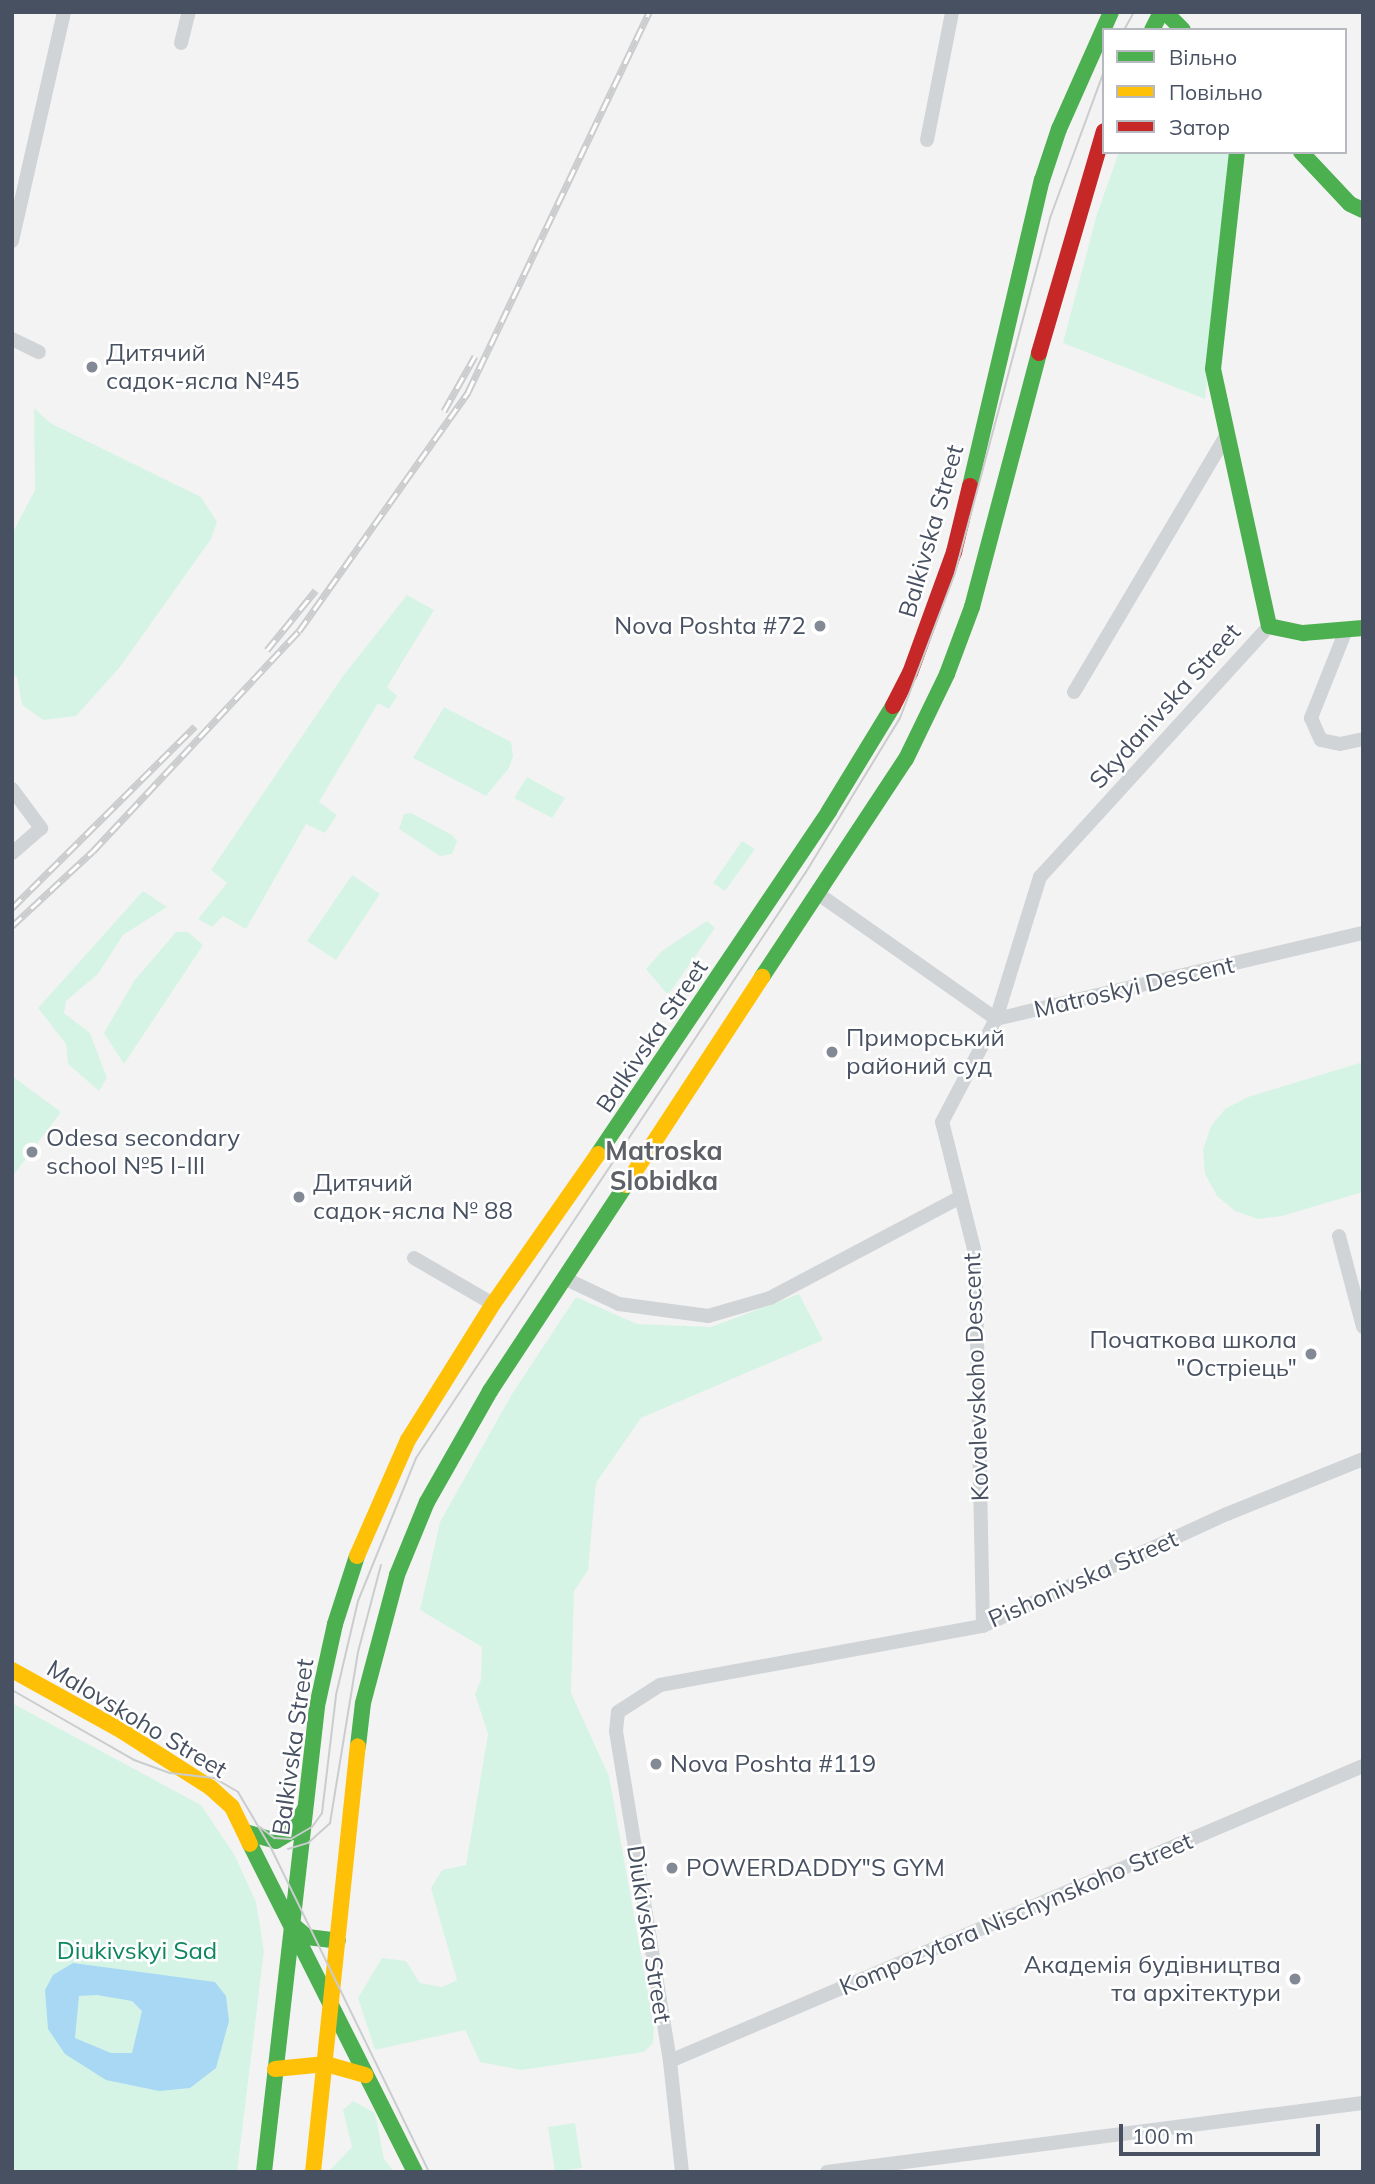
<!DOCTYPE html>
<html>
<head>
<meta charset="utf-8">
<style>
	body { margin:0 }
	#map { position:relative; width:1375px; height:2184px; overflow:hidden; background:#f4f3f3; font-family:Mulish,sans-serif }
	div>[style] { position:absolute }
	.green>* { inset:0; background:#d6f4e6 }
	.water>* { inset:0; background:#a8d8f4 }
	.street>* { height:14px; margin:-7px; padding:0 7px; transform-origin:7px; border-radius:7px; background:#d1d4d7 }
	.fast>* { height:16px; margin:-8px; padding:0 8px; transform-origin:8px; border-radius:8px; background:#4caf50 }
	.slow>* { height:16px; margin:-8px; padding:0 8px; transform-origin:8px; border-radius:8px; background:#ffc107 }
	.jam>* { height:16px; margin:-8px; padding:0 8px; transform-origin:8px; border-radius:8px; background:#c62828 }
	.tram>* { height:2px; margin:-1px; padding:0 1px; transform-origin:1px; border-radius:1px; background:#caccce }
	.rail>* { height:7px; margin-top:-3.5px; transform-origin:0; background:repeating-linear-gradient(90deg,#fff 0 13px,#caccce 0 26px); box-sizing:border-box; border-block:2px solid #caccce }
	.dots>* { width:19px; height:19px; translate:-50% -50%; box-sizing:border-box; border:4px solid #fff; border-radius:50% }
	span { translate:-50% -50%; white-space:nowrap; text-align:center; line-height:1.15; -webkit-text-stroke:5px #fff; paint-order:stroke }
	.poi-label { font-size:24px; color:#485162 }
	.left { translate:0 -50%; text-align:left }
	.right { translate:-100% -50%; text-align:right }
	.street-label { font-size:24px; color:#485162 }
	.park-label { font-size:24px; color:#0f875e }
	.neighbourhood-label { font-size:26px; color:#5e6168; font-weight:700 }
	.frame { position:absolute; inset:0; border:14px solid #485162; pointer-events:none }
	.legend { position:absolute; left:1102px; top:28px; width:245px; height:126px; box-sizing:border-box; background:#fff; border:2px solid #b6b9c0; margin:0; padding:9px 12px; list-style:none; font-size:21px; color:#485162 }
	.legend li { display:flex; align-items:center; gap:14px; height:35px }
	.legend b { width:35px; border:2px solid #b6b9c0 }
	.scale { position:absolute; left:1119px; top:2124px; width:201px; height:32px; box-sizing:border-box; border:4px solid #485162; border-top:0; padding-left:9px; font-size:21px; line-height:24px; white-space:nowrap; color:#485162; -webkit-text-stroke:5px #fff; paint-order:stroke }
</style>
</head>
<body>
<div id="map">
	<div class="green">
		<i style="clip-path:polygon(1119px 152px,1231px 152px,1205px 399px,1063px 343px,1097px 214px)"></i>
		<i style="clip-path:polygon(34px 408px,50px 423px,201px 497px,217px 522px,211px 539px,120px 667px,76px 716px,43px 720px,22px 705px,17px 677px,12px 674px,12px 534px,35px 490px)"></i>
		<i style="clip-path:polygon(407px 595px,434px 610px,387px 687px,397px 696px,389px 709px,378px 703px,319px 802px,337px 815px,325px 833px,306px 824px,246px 929px,223px 916px,212px 927px,198px 919px,227px 883px,211px 870px,343px 676px)"></i>
		<i style="clip-path:polygon(444px 707px,511px 742px,513px 756px,509px 768px,486px 796px,413px 758px)"></i>
		<i style="clip-path:polygon(527px 777px,565px 798px,552px 818px,514px 798px)"></i>
		<i style="clip-path:polygon(411px 813px,452px 835px,457px 841px,452px 854px,440px 856px,399px 829px,404px 814px)"></i>
		<i style="clip-path:polygon(742px 841px,755px 849px,725px 891px,713px 883px)"></i>
		<i style="clip-path:polygon(352px 875px,380px 894px,336px 960px,307px 941px)"></i>
		<i style="clip-path:polygon(143px 891px,167px 907px,123px 935px,98px 974px,66px 1001px,64px 1013px,90px 1033px,107px 1078px,99px 1091px,68px 1064px,66px 1044px,38px 1008px)"></i>
		<i style="clip-path:polygon(707px 921px,715px 928px,668px 995px,646px 969px,662px 951px)"></i>
		<i style="clip-path:polygon(176px 932px,188px 932px,203px 945px,124px 1064px,104px 1033px,134px 981px)"></i>
		<i style="clip-path:polygon(1363px 1062px,1363px 1192px,1282px 1216px,1258px 1219px,1235px 1211px,1217px 1196px,1205px 1174px,1203px 1150px,1211px 1126px,1225px 1109px,1248px 1097px)"></i>
		<i style="clip-path:polygon(12px 1076px,61px 1112px,12px 1177px)"></i>
		<i style="clip-path:polygon(799px 1294px,823px 1340px,641px 1418px,596px 1483px,588px 1570px,574px 1591px,571px 1693px,609px 1776px,654px 2027px,653px 2043px,644px 2052px,521px 2070px,480px 2062px,465px 2030px,375px 2050px,358px 1998px,382px 1958px,406px 1961px,420px 1983px,442px 1987px,457px 1980px,431px 1888px,442px 1870px,466px 1865px,488px 1734px,475px 1694px,481px 1680px,482px 1647px,420px 1610px,440px 1522px,512px 1394px,576px 1297px,637px 1324px,711px 1327px)"></i>
		<i style="clip-path:polygon(12px 1703px,201px 1805px,234px 1854px,256px 1902px,264px 1951px,237px 2172px,12px 2172px)"></i>
		<i style="clip-path:polygon(353px 2101px,375px 2113px,384px 2159px,394px 2172px,328px 2172px,352px 2147px,343px 2110px)"></i>
		<i style="clip-path:polygon(575px 2123px,582px 2168px,555px 2172px,548px 2127px)"></i>
	</div>
	<div class="water">
		<i style="clip-path:polygon(evenodd,73px 1963px,215px 1982px,226px 1996px,229px 2021px,216px 2068px,190px 2088px,159px 2091px,106px 2080px,65px 2054px,48px 2029px,45px 1990px,53px 1975px,73px 1963px,97px 1995px,132px 2001px,142px 2011px,132px 2053px,111px 2053px,75px 2038px,79px 1996px,97px 1995px)"></i>
	</div>
	<div class="street">
		<i style="left:181px;top:43px;width:32px;rotate:-76deg"></i>
		<i style="left:927px;top:140px;width:130px;rotate:-78.9deg"></i>
		<i style="left:12px;top:241px;width:235px;rotate:-77.2deg"></i>
		<i style="left:12px;top:339px;width:30px;rotate:26deg"></i>
		<i style="left:1346px;top:630px;width:95px;rotate:111.7deg"></i>
		<i style="left:1311px;top:718px;width:24px;rotate:66deg"></i>
		<i style="left:1321px;top:740px;width:19px;rotate:12deg"></i>
		<i style="left:1340px;top:744px;width:24px;rotate:-12deg"></i>
		<i style="left:1074px;top:692px;width:300px;rotate:-59.3deg"></i>
		<i style="left:12px;top:789px;width:49px;rotate:53.4deg"></i>
		<i style="left:41px;top:828px;width:38px;rotate:139deg"></i>
		<i style="left:817px;top:893px;width:219px;rotate:35.1deg"></i>
		<i style="left:996px;top:1019px;width:377px;rotate:-13.2deg"></i>
		<i style="left:1339px;top:1236px;width:94px;rotate:75.2deg"></i>
		<i style="left:414px;top:1258px;width:91px;rotate:30.2deg"></i>
		<i style="left:566px;top:1279px;width:59px;rotate:25.3deg"></i>
		<i style="left:619px;top:1304px;width:90px;rotate:7.7deg"></i>
		<i style="left:708px;top:1316px;width:65px;rotate:-16.2deg"></i>
		<i style="left:770px;top:1298px;width:216px;rotate:-27.9deg"></i>
		<i style="left:983px;top:1626px;width:373px;rotate:-91.2deg"></i>
		<i style="left:975px;top:1253px;width:135px;rotate:-104.1deg"></i>
		<i style="left:942px;top:1122px;width:116px;rotate:-62.3deg"></i>
		<i style="left:996px;top:1019px;width:149px;rotate:-72.8deg"></i>
		<i style="left:1040px;top:877px;width:340px;rotate:-47.6deg"></i>
		<i style="left:670px;top:2061px;width:753px;rotate:-23.06deg"></i>
		<i style="left:682px;top:2172px;width:112px;rotate:-96.2deg"></i>
		<i style="left:670px;top:2061px;width:334px;rotate:-99.3deg"></i>
		<i style="left:616px;top:1731px;width:19px;rotate:-84deg"></i>
		<i style="left:618px;top:1712px;width:50px;rotate:-32.7deg"></i>
		<i style="left:660px;top:1685px;width:328px;rotate:-10.4deg"></i>
		<i style="left:983px;top:1626px;width:268px;rotate:-24.7deg"></i>
		<i style="left:1227px;top:1514px;width:147px;rotate:-22deg"></i>
		<i style="left:827px;top:2172px;width:540px;rotate:-7.34deg"></i>
	</div>
	<div class="fast">
		<i style="left:1165px;top:12px;width:25px;rotate:45deg"></i>
		<i style="left:1152px;top:30px;width:20px;rotate:-63deg"></i>
		<i style="left:1237px;top:152px;width:218px;rotate:96.3deg"></i>
		<i style="left:1213px;top:369px;width:263px;rotate:77.7deg"></i>
		<i style="left:1269px;top:626px;width:35px;rotate:12deg"></i>
		<i style="left:1303px;top:633px;width:60px;rotate:-4.8deg"></i>
		<i style="left:1301px;top:152px;width:71px;rotate:46.7deg"></i>
		<i style="left:1350px;top:204px;width:14px;rotate:25deg"></i>
		<i style="left:970px;top:486px;width:314px;rotate:-76.8deg"></i>
		<i style="left:1042px;top:180px;width:54px;rotate:-71.6deg"></i>
		<i style="left:1059px;top:129px;width:128px;rotate:-66deg"></i>
		<i style="left:762px;top:977px;width:261px;rotate:-56.6deg"></i>
		<i style="left:906px;top:759px;width:94px;rotate:-64.2deg"></i>
		<i style="left:947px;top:674px;width:72px;rotate:-69.5deg"></i>
		<i style="left:972px;top:607px;width:263px;rotate:-75.2deg"></i>
		<i style="left:598px;top:1154px;width:414px;rotate:-56deg"></i>
		<i style="left:829px;top:811px;width:123px;rotate:-58.6deg"></i>
		<i style="left:358px;top:1746px;width:43px;rotate:-83.4deg"></i>
		<i style="left:363px;top:1703px;width:132px;rotate:-75.1deg"></i>
		<i style="left:397px;top:1575px;width:79px;rotate:-67.7deg"></i>
		<i style="left:427px;top:1502px;width:128px;rotate:-60.4deg"></i>
		<i style="left:490px;top:1391px;width:247px;rotate:-56.6deg"></i>
		<i style="left:245px;top:1832px;width:32px;rotate:16deg"></i>
		<i style="left:276px;top:1841px;width:17px;rotate:-31deg"></i>
		<i style="left:291px;top:1832px;width:26px;rotate:-59deg"></i>
		<i style="left:250px;top:1844px;width:367px;rotate:63.3deg"></i>
		<i style="left:292px;top:1924px;width:20px;rotate:41deg"></i>
		<i style="left:307px;top:1937px;width:31px;rotate:7deg"></i>
		<i style="left:264px;top:2172px;width:469px;rotate:-83.5deg"></i>
		<i style="left:317px;top:1706px;width:84px;rotate:-77.6deg"></i>
		<i style="left:335px;top:1624px;width:71px;rotate:-72.1deg"></i>
	</div>
	<div class="slow">
		<i style="left:626px;top:1185px;width:249px;rotate:-56.8deg"></i>
		<i style="left:357px;top:1556px;width:127px;rotate:-66.3deg"></i>
		<i style="left:408px;top:1440px;width:160px;rotate:-58deg"></i>
		<i style="left:493px;top:1304px;width:183px;rotate:-55deg"></i>
		<i style="left:12px;top:1670px;width:126px;rotate:29deg"></i>
		<i style="left:122px;top:1731px;width:106px;rotate:32.6deg"></i>
		<i style="left:211px;top:1788px;width:28px;rotate:42deg"></i>
		<i style="left:232px;top:1807px;width:41px;rotate:64.1deg"></i>
		<i style="left:275px;top:2069px;width:51px;rotate:-5.6deg"></i>
		<i style="left:326px;top:2064px;width:41px;rotate:15.8deg"></i>
		<i style="left:313px;top:2172px;width:428px;rotate:-84deg"></i>
	</div>
	<div class="jam">
		<i style="left:1039px;top:353px;width:231px;rotate:-73.7deg"></i>
		<i style="left:893px;top:706px;width:37px;rotate:-63deg"></i>
		<i style="left:910px;top:673px;width:129px;rotate:-70deg"></i>
		<i style="left:954px;top:552px;width:68px;rotate:-76.4deg"></i>
	</div>
	<div class="tram">
		<i style="left:1124px;top:30px;width:21px;rotate:-61deg"></i>
		<i style="left:12px;top:1690px;width:141px;rotate:29.8deg"></i>
		<i style="left:134px;top:1760px;width:38px;rotate:20deg"></i>
		<i style="left:170px;top:1773px;width:44px;rotate:6.5deg"></i>
		<i style="left:214px;top:1778px;width:28px;rotate:30deg"></i>
		<i style="left:238px;top:1792px;width:65px;rotate:59.5deg"></i>
		<i style="left:271px;top:1848px;width:360px;rotate:64deg"></i>
		<i style="left:260px;top:1827px;width:18px;rotate:38deg"></i>
		<i style="left:274px;top:1838px;width:17px;rotate:3deg"></i>
		<i style="left:291px;top:1839px;width:24px;rotate:-30deg"></i>
		<i style="left:312px;top:1827px;width:17px;rotate:-54deg"></i>
		<i style="left:322px;top:1813px;width:119px;rotate:-83.2deg"></i>
		<i style="left:336px;top:1695px;width:97px;rotate:-76.8deg"></i>
		<i style="left:358px;top:1601px;width:154px;rotate:-67.9deg"></i>
		<i style="left:416px;top:1458px;width:704px;rotate:-56.36deg"></i>
		<i style="left:806px;top:872px;width:180px;rotate:-58.6deg"></i>
		<i style="left:900px;top:718px;width:155px;rotate:-69.2deg"></i>
		<i style="left:955px;top:573px;width:367px;rotate:-75deg"></i>
		<i style="left:1050px;top:218px;width:157px;rotate:-69.8deg"></i>
		<i style="left:288px;top:1849px;width:21px;rotate:-17deg"></i>
		<i style="left:308px;top:1843px;width:30px;rotate:-42deg"></i>
		<i style="left:330px;top:1823px;width:173px;rotate:-80.7deg"></i>
		<i style="left:358px;top:1652px;width:90px;rotate:-75.2deg"></i>
	</div>
	<div class="rail">
		<i style="left:444px;top:411px;width:63px;rotate:-60.6deg"></i>
		<i style="left:267px;top:650px;width:77px;rotate:-50.8deg"></i>
		<i style="left:12px;top:908px;width:258px;rotate:-44.8deg"></i>
		<i style="left:12px;top:926px;width:110px;rotate:-42.8deg"></i>
		<i style="left:93px;top:851px;width:301px;rotate:-46.9deg"></i>
		<i style="left:299px;top:631px;width:293px;rotate:-54.7deg"></i>
		<i style="left:468px;top:392px;width:421px;rotate:-64.5deg"></i>
	</div>
	<div class="dots">
		<i style="left:92px;top:367px;background:#848a95"></i>
		<i style="left:820px;top:626px;background:#848a95"></i>
		<i style="left:832px;top:1052px;background:#848a95"></i>
		<i style="left:32px;top:1152px;background:#848a95"></i>
		<i style="left:299px;top:1197px;background:#848a95"></i>
		<i style="left:1311px;top:1354px;background:#848a95"></i>
		<i style="left:656px;top:1764px;background:#848a95"></i>
		<i style="left:672px;top:1868px;background:#848a95"></i>
		<i style="left:1295px;top:1979px;background:#848a95"></i>
	</div>
	<div class="poi-label">
		<span class="left" style="left:106px;top:367px">Дитячий<br>садок-ясла №45</span>
		<span class="right" style="left:806px;top:626px">Nova Poshta #72</span>
		<span class="left" style="left:846px;top:1052px">Приморський<br>районий суд</span>
		<span class="left" style="left:46px;top:1152px">Odesa secondary<br>school №5 I-III</span>
		<span class="left" style="left:313px;top:1197px">Дитячий<br>садок-ясла № 88</span>
		<span class="right" style="left:1297px;top:1354px">Початкова школа<br>"Остріець"</span>
		<span class="left" style="left:670px;top:1764px">Nova Poshta #119</span>
		<span class="left" style="left:686px;top:1868px">POWERDADDY"S GYM</span>
		<span class="right" style="left:1281px;top:1979px">Академія будівництва<br>та архітектури</span>
	</div>
	<div class="street-label">
		<span style="left:931px;top:531px;rotate:-74deg">Balkivska Street</span>
		<span style="left:1165px;top:706px;rotate:-48deg">Skydanivska Street</span>
		<span style="left:1134px;top:987px;rotate:-13deg">Matroskyi Descent</span>
		<span style="left:652px;top:1036px;rotate:-56deg">Balkivska Street</span>
		<span style="left:976px;top:1377px;rotate:-92deg">Kovalevskoho Descent</span>
		<span style="left:1083px;top:1579px;rotate:-24deg">Pishonivska Street</span>
		<span style="left:137px;top:1719px;rotate:31deg">Malovskoho Street</span>
		<span style="left:293px;top:1747px;rotate:-82deg">Balkivska Street</span>
		<span style="left:1016px;top:1914px;rotate:-23deg">Kompozytora Nischynskoho Street</span>
		<span style="left:649px;top:1934px;rotate:81deg">Diukivska Street</span>
	</div>
	<div class="park-label">
		<span style="left:137px;top:1951px">Diukivskyi Sad</span>
	</div>
	<div class="neighbourhood-label">
		<span style="left:664px;top:1166px">Matroska<br>Slobidka</span>
	</div>
	<div class="frame"></div>
	<ul class="legend">
	<li><b style="height:9px;background:#4caf50"></b>Вільно</li>
	<li><b style="height:9px;background:#ffc107"></b>Повільно</li>
	<li><b style="height:9px;background:#c62828"></b>Затор</li>
	</ul>
	<div class="scale">100 m</div>
</div>
</body>
</html>
